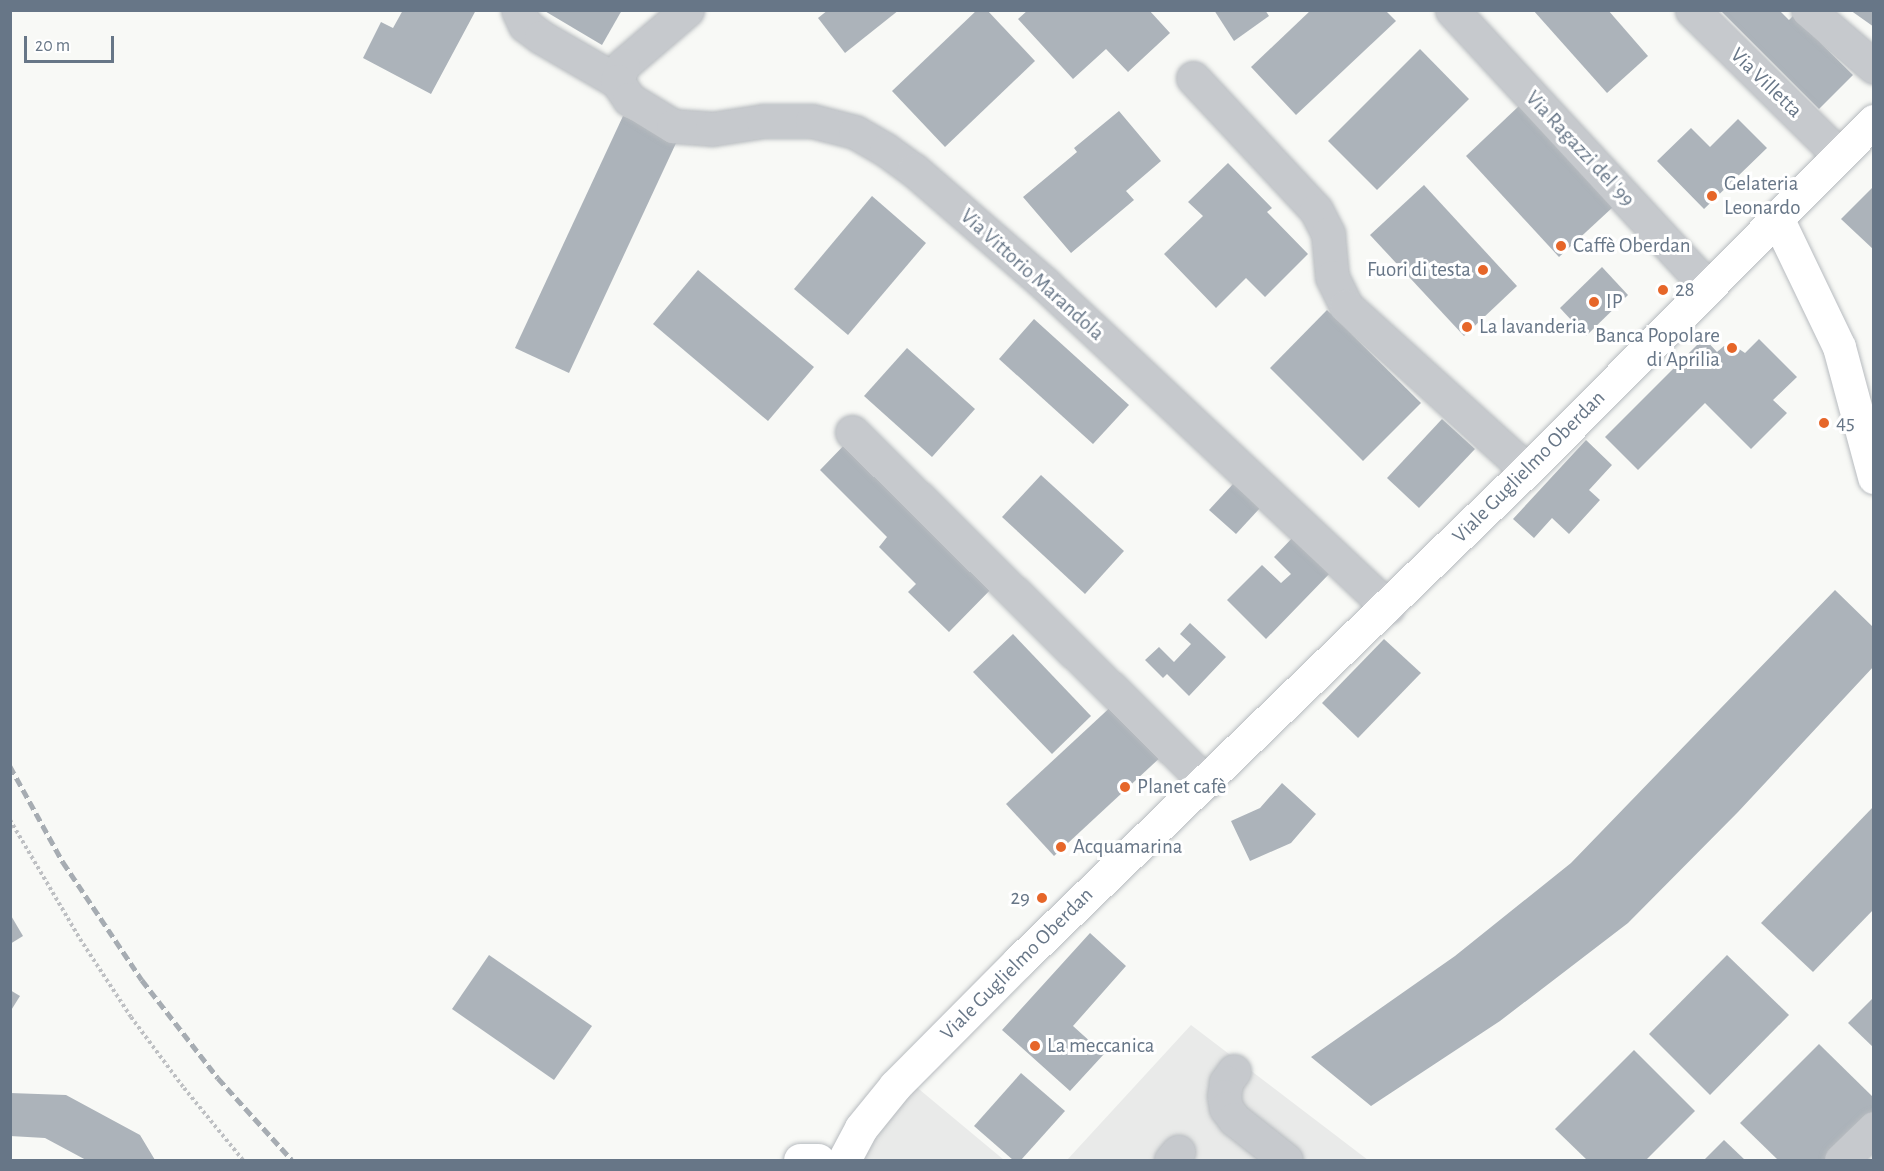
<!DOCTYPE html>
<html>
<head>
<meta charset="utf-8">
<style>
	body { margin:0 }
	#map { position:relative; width:1884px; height:1171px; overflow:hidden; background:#f8f9f6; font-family:"Alegreya Sans",sans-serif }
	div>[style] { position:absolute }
	.built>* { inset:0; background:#e9eae9 }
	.building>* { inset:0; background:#acb3ba }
	.path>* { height:4px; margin-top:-2px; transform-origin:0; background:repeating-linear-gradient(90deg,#bec0c3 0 3px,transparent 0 6px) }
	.roads { filter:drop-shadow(0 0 2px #b7bbbf) drop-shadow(0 0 2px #b7bbbf) }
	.minor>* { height:33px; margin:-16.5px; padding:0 16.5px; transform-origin:16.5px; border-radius:16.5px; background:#c6c9cd }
	.major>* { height:33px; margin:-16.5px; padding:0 16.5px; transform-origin:16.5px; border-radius:16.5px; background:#fff }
	.rail>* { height:4.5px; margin-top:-2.25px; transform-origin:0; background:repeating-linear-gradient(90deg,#a6acb2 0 9px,transparent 0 13.5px) }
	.dots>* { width:16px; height:16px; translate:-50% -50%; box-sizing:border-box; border:3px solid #fff; border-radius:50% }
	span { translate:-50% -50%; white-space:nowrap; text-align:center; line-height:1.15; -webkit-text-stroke:6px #fff; paint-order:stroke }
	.street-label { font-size:21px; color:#677687 }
	.poi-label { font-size:21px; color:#677687 }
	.left { translate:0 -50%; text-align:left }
	.right { translate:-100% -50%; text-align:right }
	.frame { position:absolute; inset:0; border:12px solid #677687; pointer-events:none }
	.scale { position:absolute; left:24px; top:36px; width:90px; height:27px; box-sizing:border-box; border:3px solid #677687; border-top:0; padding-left:8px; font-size:18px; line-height:21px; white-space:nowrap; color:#677687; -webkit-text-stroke:4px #fff; paint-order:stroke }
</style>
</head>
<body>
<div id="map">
	<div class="built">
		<i style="clip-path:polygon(1191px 1025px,1368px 1160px,1067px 1160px)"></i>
		<i style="clip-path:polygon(914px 1085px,1004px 1160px,837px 1160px)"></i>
	</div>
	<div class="building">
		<i style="clip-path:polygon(403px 10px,476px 10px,431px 94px,363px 58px,381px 22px,393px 28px)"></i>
		<i style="clip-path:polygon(543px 10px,622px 10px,602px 45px)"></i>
		<i style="clip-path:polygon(828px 10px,899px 10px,845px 53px,818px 18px)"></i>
		<i style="clip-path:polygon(977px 10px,987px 10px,1035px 61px,945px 147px,892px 91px)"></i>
		<i style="clip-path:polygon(1028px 10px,1149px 10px,1170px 33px,1128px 72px,1106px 49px,1073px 79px,1018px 19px)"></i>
		<i style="clip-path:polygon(1214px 10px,1265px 10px,1269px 16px,1234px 41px)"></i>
		<i style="clip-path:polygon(1311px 10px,1385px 10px,1396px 21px,1296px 115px,1251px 67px)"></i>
		<i style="clip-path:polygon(1533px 10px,1608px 10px,1648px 56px,1607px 93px)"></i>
		<i style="clip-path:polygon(1720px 10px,1779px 10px,1789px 20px,1793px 16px,1853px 75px,1819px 109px)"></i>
		<i style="clip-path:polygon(1850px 10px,1874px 10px,1874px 27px)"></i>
		<i style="clip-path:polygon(1420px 49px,1469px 99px,1377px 190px,1328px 141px)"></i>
		<i style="clip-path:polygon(1519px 106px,1613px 207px,1559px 257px,1466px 156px)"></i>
		<i style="clip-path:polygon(1119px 111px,1161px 161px,1126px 191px,1134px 200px,1071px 253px,1023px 197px,1077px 152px,1074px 148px)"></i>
		<i style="clip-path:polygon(623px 116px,677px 141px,569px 373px,515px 348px)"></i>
		<i style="clip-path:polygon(1738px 119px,1767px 148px,1704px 209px,1657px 161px,1691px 128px,1710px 147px)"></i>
		<i style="clip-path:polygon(1228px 163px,1272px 208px,1267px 212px,1308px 254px,1265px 297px,1246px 278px,1216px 308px,1164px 254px,1203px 216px,1188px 202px)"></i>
		<i style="clip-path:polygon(1424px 185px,1517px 286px,1464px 336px,1370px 235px)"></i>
		<i style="clip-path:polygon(1874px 186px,1874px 250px,1841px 219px)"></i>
		<i style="clip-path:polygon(872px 196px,926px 243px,848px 335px,794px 289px)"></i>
		<i style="clip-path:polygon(1602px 267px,1628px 295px,1586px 336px,1560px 308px)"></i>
		<i style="clip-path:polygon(698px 270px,814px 367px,768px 421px,653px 324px)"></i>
		<i style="clip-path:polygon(1327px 310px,1421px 403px,1363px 461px,1270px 368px)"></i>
		<i style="clip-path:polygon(1034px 319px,1129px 405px,1093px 444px,999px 359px)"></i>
		<i style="clip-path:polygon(1704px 338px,1717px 352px,1724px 346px,1733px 345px,1745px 353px,1759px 339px,1797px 377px,1773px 400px,1787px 413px,1751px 449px,1705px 403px,1638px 470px,1605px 437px)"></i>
		<i style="clip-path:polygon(907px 348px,975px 409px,932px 457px,864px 396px)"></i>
		<i style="clip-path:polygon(1442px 419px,1475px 449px,1419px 508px,1387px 478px)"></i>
		<i style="clip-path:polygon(852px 437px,998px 582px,949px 632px,908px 592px,916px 584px,879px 547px,887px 537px,820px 470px)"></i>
		<i style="clip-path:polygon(1586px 440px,1612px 465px,1589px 490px,1600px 500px,1569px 534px,1552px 518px,1534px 538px,1513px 519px)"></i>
		<i style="clip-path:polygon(1041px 475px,1124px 551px,1085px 594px,1002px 517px)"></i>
		<i style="clip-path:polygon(1233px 484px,1260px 508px,1236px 534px,1209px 510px)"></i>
		<i style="clip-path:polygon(1296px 534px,1333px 570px,1266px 639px,1227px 600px,1262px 565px,1281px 583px,1291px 574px,1274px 557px)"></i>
		<i style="clip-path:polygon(1835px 590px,1874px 628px,1874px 666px,1738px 812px,1628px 923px,1500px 1021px,1371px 1106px,1311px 1057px,1455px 956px,1571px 863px)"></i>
		<i style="clip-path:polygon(1190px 623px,1226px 657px,1189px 696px,1167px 674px,1163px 678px,1145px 660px,1159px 647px,1174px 662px,1191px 644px,1180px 634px)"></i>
		<i style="clip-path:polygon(1013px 634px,1091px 716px,1052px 754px,973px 672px)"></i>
		<i style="clip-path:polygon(1384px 639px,1421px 673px,1358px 738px,1322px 703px)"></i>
		<i style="clip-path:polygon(1116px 702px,1164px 754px,1054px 856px,1006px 804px)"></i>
		<i style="clip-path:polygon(1282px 783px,1316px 814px,1291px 843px,1250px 861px,1231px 821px,1260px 808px)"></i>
		<i style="clip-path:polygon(1874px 806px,1874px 909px,1813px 972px,1761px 923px)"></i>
		<i style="clip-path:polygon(10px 914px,23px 936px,10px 944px)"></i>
		<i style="clip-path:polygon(1090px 933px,1126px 966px,1073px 1026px,1104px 1054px,1070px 1091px,1002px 1030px)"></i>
		<i style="clip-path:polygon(489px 955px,592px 1026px,554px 1080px,452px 1009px)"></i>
		<i style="clip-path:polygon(1727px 955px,1789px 1015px,1710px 1095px,1649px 1034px)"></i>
		<i style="clip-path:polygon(10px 990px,20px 996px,10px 1012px)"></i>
		<i style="clip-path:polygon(1874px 997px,1874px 1048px,1848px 1023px)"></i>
		<i style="clip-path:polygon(1819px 1044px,1874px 1098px,1874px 1111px,1824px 1160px,1778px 1160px,1740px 1123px)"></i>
		<i style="clip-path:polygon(1634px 1050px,1695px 1111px,1646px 1160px,1587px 1160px,1555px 1129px)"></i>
		<i style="clip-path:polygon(1021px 1073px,1065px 1111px,1021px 1160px,1013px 1160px,974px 1126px)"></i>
		<i style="clip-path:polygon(10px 1093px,66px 1095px,140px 1135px,155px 1160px,86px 1160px,45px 1138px,10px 1136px)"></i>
		<i style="clip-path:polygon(1724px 1140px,1745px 1160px,1704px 1160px)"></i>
	</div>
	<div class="path">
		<i style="left:10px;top:820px;width:138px;rotate:59.5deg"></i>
		<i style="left:80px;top:939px;width:93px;rotate:56.8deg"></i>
		<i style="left:131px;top:1017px;width:89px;rotate:53.3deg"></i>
		<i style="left:184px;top:1088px;width:93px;rotate:50.7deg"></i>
	</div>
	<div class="roads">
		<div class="minor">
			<i style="left:518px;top:10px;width:17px;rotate:65deg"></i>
			<i style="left:525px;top:25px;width:20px;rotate:37deg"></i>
			<i style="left:541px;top:37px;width:88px;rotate:30.1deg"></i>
			<i style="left:687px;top:10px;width:84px;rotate:139.3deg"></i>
			<i style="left:623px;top:65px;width:17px;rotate:111deg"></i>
			<i style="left:617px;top:81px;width:22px;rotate:56deg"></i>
			<i style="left:629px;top:99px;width:52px;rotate:31.5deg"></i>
			<i style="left:673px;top:126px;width:39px;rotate:4deg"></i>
			<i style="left:712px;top:129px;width:52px;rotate:-8.9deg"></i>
			<i style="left:763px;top:121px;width:49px"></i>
			<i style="left:812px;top:121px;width:44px;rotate:14.3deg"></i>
			<i style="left:855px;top:132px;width:36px;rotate:30deg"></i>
			<i style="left:886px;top:150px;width:34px;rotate:36deg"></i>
			<i style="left:914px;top:170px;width:174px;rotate:41deg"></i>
			<i style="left:1045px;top:284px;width:471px;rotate:43.3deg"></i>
			<i style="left:1452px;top:10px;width:377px;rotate:47.3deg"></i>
			<i style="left:1692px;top:10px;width:206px;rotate:44.6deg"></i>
			<i style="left:1808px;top:10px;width:87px;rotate:40.8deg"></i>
			<i style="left:1193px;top:78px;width:180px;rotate:47deg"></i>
			<i style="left:1316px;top:210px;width:27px;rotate:63deg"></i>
			<i style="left:1328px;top:234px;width:43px;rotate:84.7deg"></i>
			<i style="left:1332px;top:277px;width:32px;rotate:64deg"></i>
			<i style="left:1346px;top:306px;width:244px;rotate:42.2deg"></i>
			<i style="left:852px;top:432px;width:498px;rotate:44.7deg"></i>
			<i style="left:1234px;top:1071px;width:14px;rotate:126deg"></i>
			<i style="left:1226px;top:1082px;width:14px;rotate:98deg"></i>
			<i style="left:1224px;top:1096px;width:12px;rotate:81deg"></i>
			<i style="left:1226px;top:1108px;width:14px;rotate:54deg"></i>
			<i style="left:1234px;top:1119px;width:66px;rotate:38.3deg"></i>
			<i style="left:1171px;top:1160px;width:11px;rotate:-49deg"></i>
			<i style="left:1841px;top:1160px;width:46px;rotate:-44.1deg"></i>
		</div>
		<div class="major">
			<i style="left:1777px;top:218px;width:143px;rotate:64.3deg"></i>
			<i style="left:1839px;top:347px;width:135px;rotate:74.9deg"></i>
			<i style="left:800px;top:1160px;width:18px"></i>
			<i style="left:844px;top:1160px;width:36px;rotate:-62deg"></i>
			<i style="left:861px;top:1128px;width:54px;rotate:-51deg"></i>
			<i style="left:895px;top:1086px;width:175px;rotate:-45.2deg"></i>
			<i style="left:1018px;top:962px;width:708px;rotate:-44.03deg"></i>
			<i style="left:1527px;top:470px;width:492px;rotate:-45.2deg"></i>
		</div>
	</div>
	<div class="rail">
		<i style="left:10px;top:766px;width:110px;rotate:61.1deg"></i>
		<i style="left:63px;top:862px;width:142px;rotate:56.2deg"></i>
		<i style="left:142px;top:980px;width:124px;rotate:52.2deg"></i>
		<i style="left:218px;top:1078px;width:110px;rotate:47.9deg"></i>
	</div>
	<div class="dots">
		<i style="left:1712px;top:196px;background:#e66629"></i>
		<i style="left:1561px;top:246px;background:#e66629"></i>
		<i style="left:1483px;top:270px;background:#e66629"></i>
		<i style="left:1663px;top:290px;background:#e66629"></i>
		<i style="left:1594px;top:302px;background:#e66629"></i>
		<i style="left:1467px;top:327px;background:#e66629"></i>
		<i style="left:1732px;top:348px;background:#e66629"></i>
		<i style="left:1824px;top:423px;background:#e66629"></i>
		<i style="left:1125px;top:787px;background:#e66629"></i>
		<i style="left:1061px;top:847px;background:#e66629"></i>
		<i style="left:1042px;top:898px;background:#e66629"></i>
		<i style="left:1035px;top:1046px;background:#e66629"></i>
	</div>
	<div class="street-label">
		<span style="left:1766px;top:83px;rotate:44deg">Via Villetta</span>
		<span style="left:1580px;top:149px;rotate:47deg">Via Ragazzi del '99</span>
		<span style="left:1032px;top:275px;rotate:42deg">Via Vittorio Marandola</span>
		<span style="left:1529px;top:467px;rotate:-45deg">Viale Guglielmo Oberdan</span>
		<span style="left:1017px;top:964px;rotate:-45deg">Viale Guglielmo Oberdan</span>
	</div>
	<div class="poi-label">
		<span class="left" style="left:1724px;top:196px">Gelateria<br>Leonardo</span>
		<span class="left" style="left:1573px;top:246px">Caffè Oberdan</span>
		<span class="right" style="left:1471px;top:270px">Fuori di testa</span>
		<span class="left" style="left:1675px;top:290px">28</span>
		<span class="left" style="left:1606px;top:302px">IP</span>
		<span class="left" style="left:1479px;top:327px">La lavanderia</span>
		<span class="right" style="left:1720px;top:348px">Banca Popolare<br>di Aprilia</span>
		<span class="left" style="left:1836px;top:423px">45</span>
		<span class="left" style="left:1137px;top:787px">Planet cafè</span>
		<span class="left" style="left:1073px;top:847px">Acquamarina</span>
		<span class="right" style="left:1030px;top:898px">29</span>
		<span class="left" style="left:1047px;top:1046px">La meccanica</span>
	</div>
	<div class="frame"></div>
	<div class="scale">20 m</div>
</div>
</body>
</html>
